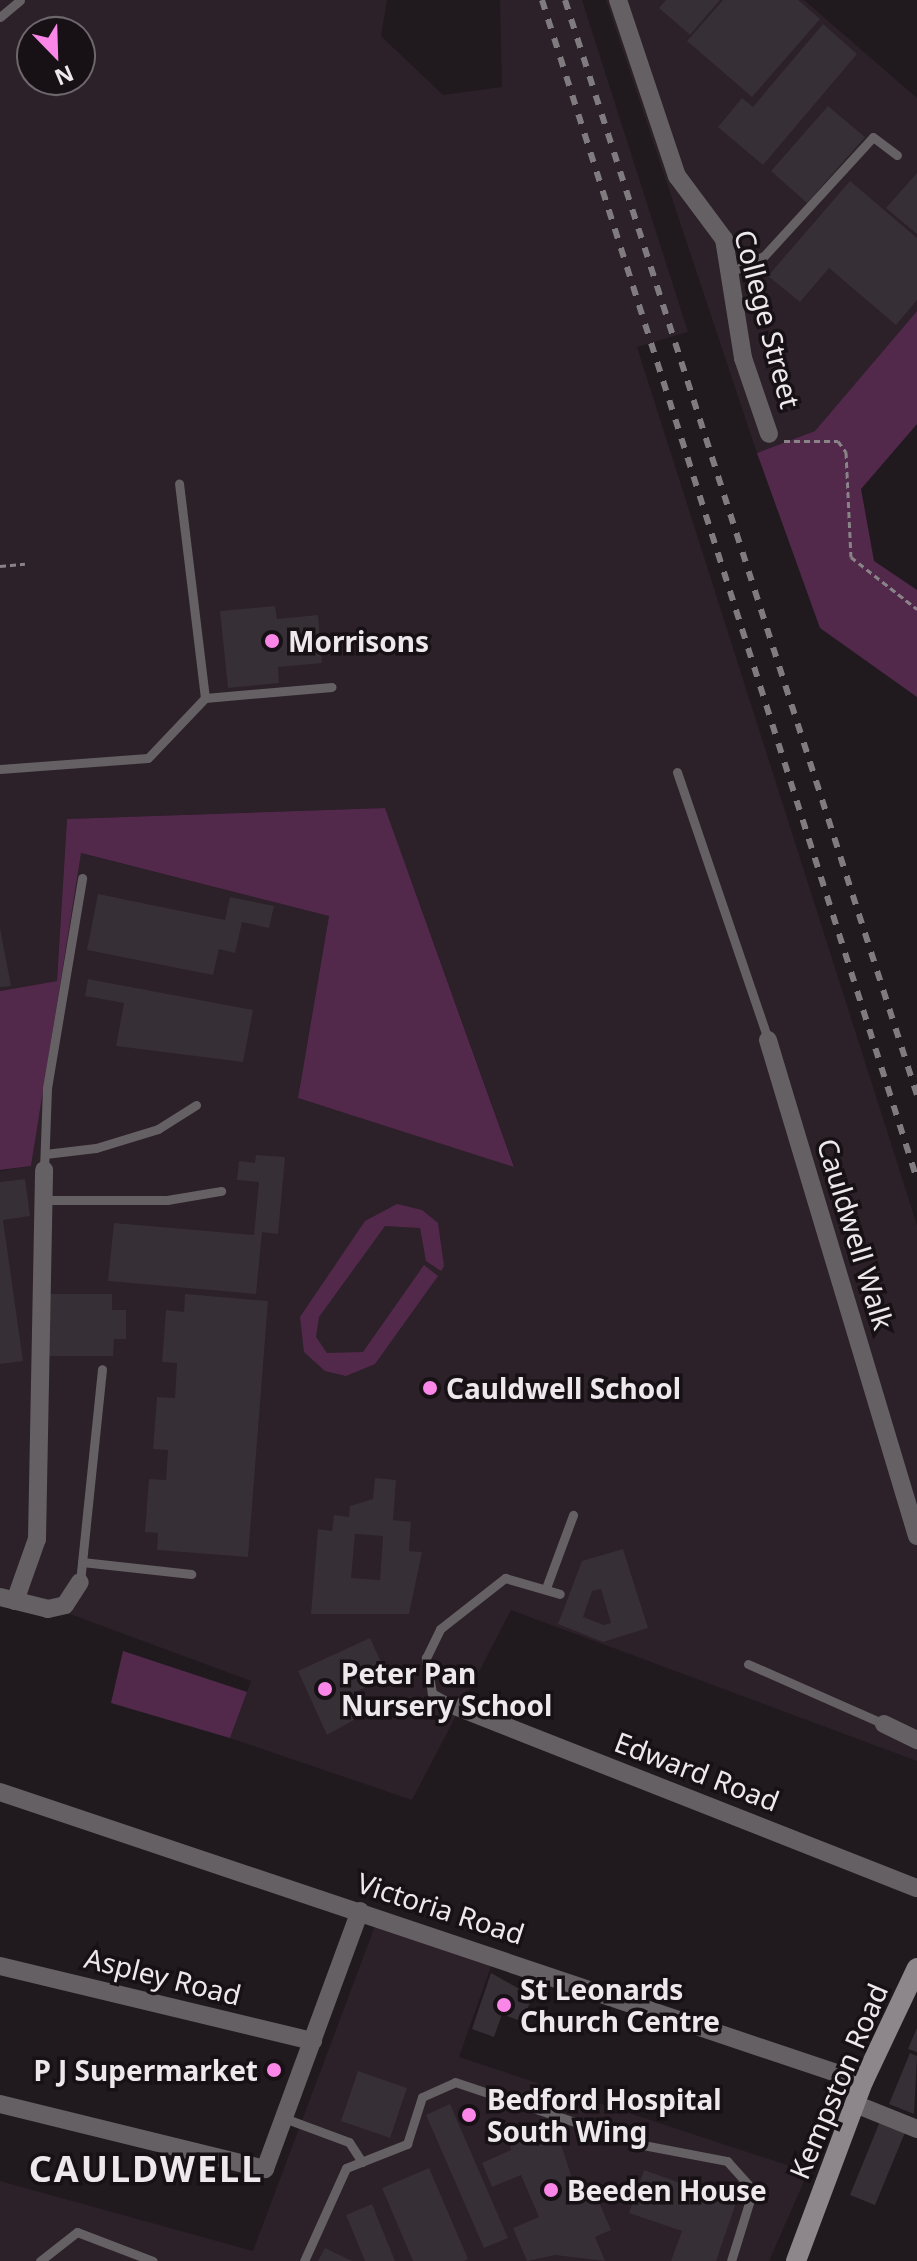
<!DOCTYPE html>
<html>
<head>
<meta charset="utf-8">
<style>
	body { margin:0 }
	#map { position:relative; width:917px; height:2261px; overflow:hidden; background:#201a1f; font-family:"Noto Sans",sans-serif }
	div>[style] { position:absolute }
	.built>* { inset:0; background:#2c2029 }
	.green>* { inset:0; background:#52294b }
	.building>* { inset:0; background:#362f35 }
	.path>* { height:3px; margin-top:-1.5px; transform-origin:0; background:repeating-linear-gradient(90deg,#888387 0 6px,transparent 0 10px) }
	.lane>* { height:9px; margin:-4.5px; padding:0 4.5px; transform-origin:4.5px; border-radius:4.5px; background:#646063 }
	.street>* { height:18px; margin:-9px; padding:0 9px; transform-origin:9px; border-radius:9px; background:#646063 }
	.secondary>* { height:20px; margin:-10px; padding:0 10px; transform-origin:10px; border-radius:10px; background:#8d878b }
	.rail>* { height:6px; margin-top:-3px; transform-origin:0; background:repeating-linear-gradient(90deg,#807b7f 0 10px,transparent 0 20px) }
	.dots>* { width:22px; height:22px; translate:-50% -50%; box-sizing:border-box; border:4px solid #171116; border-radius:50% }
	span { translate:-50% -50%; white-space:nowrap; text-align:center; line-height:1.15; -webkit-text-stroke:7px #171116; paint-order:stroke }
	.street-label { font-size:28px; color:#ede8ec }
	.poi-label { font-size:28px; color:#ede8ec; font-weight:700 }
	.left { translate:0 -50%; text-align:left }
	.right { translate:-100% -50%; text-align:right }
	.district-label { font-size:36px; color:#ede8ec; font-weight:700; letter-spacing:2px }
	.north { position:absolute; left:16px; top:16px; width:80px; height:80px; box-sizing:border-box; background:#171116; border:2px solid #6d676c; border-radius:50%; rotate:157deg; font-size:22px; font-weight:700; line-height:32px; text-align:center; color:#ede8ec }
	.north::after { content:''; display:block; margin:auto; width:28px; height:36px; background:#fa87e7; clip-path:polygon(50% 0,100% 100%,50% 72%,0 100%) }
</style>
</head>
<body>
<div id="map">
	<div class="built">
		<i style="clip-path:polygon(evenodd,0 0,387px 0,381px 36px,443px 95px,502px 87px,500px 0,582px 0,688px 332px,637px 347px,917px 1225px,917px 1761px,511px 1610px,412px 1800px,230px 1738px,251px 1681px,0 1588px,0 1171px,31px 1166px,80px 853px,329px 916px,298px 1098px,514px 1166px,385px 808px,67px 819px,57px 981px,0 991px,0 0,32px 32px,80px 32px,80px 80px,32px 80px,32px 32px)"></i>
		<i style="clip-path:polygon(606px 0,804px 0,917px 98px,917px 311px,815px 431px,757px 453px)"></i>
		<i style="clip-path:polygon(375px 1926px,491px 1966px,459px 2057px,808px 2172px,769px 2261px,0 2261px,0 2181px,253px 2251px)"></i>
	</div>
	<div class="green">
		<i style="clip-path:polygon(917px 311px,917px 424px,861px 489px,874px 561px,917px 590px,917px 697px,820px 628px,757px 453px,815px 431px)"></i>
		<i style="clip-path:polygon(385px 808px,514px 1167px,298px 1098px,329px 916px,81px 853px,31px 1166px,0 1170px,0 991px,57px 981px,67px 819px)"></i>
		<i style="clip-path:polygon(397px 1204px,422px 1210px,438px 1223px,444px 1266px,441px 1271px,426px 1261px,420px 1228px,385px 1226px,319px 1317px,316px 1337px,327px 1353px,363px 1352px,424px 1265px,438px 1276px,375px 1364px,346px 1376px,325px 1371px,304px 1352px,300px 1317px,365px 1221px)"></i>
		<i style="clip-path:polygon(123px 1651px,247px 1692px,230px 1738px,111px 1703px)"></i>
	</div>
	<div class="building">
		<i style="clip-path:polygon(666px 0,720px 0,690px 35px,659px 8px)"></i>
		<i style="clip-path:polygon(723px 0,798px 0,820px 19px,752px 97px,687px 41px)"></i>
		<i style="clip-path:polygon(823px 24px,857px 54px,763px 165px,718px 127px,742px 98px,753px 107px)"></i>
		<i style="clip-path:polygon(828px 106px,865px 137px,807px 203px,771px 171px)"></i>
		<i style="clip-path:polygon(917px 173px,917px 234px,886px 208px)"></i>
		<i style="clip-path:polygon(850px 181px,917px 238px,917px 300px,896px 325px,829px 268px,800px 302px,768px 276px)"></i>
		<i style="clip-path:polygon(275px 606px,277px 619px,318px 615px,322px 663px,278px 667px,279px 683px,228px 688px,220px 611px)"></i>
		<i style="clip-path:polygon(98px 894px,225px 920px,230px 897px,274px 906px,269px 928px,242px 922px,235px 953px,219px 949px,213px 975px,87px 950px)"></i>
		<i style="clip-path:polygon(0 928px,11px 986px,0 987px)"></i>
		<i style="clip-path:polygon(88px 979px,253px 1010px,243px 1062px,116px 1046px,124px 1003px,85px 996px)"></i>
		<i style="clip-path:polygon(256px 1155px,285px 1157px,278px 1234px,262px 1232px,256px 1294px,108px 1281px,114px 1223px,254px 1235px,259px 1182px,237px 1180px,239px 1161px,255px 1163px)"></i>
		<i style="clip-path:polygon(25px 1179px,30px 1216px,3px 1220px,23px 1361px,0 1364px,0 1182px)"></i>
		<i style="clip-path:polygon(49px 1294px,112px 1294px,112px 1310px,126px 1310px,126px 1339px,114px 1339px,113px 1356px,49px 1356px)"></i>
		<i style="clip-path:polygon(185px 1294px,268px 1301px,248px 1557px,157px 1550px,158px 1533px,145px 1532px,149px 1479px,166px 1480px,168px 1450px,153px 1449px,157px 1397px,175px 1398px,177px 1363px,162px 1362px,166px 1310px,184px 1312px)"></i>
		<i style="clip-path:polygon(evenodd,375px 1478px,396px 1480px,393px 1520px,411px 1522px,409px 1551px,422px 1552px,409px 1614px,311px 1614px,318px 1529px,332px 1531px,334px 1515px,349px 1517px,350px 1506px,373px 1499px,375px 1478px,355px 1534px,383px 1536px,380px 1580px,351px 1578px,355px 1534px)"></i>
		<i style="clip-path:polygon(evenodd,623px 1549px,648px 1628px,603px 1642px,558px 1624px,582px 1561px,623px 1549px,601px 1589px,611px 1623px,604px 1625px,583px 1617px,592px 1591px,601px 1589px)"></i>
		<i style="clip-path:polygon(370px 1638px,381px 1662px,369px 1668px,375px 1683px,351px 1694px,361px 1716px,327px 1735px,298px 1671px)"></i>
		<i style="clip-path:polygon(491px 1973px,532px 1996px,523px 2022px,502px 2014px,494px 2037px,472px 2029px)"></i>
		<i style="clip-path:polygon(917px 2028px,917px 2052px,908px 2049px)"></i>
		<i style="clip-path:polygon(910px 2053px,917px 2056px,914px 2114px,889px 2104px)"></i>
		<i style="clip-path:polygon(358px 2071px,407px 2088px,390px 2138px,341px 2121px)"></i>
		<i style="clip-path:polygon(450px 2104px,508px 2238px,484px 2248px,426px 2115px)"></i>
		<i style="clip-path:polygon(881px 2119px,906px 2130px,875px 2205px,850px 2195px)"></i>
		<i style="clip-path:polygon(506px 2123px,559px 2138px,579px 2200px,595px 2193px,611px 2230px,595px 2237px,605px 2261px,555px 2255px,527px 2261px,513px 2228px,539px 2217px,521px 2175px,492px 2187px,482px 2163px,511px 2150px)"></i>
		<i style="clip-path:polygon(429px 2168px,468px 2259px,464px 2261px,413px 2261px,382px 2188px)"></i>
		<i style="clip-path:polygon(644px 2170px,736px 2203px,716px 2261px,671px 2261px,682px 2231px,629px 2213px)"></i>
		<i style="clip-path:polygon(372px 2204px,395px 2261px,365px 2261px,346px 2215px)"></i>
		<i style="clip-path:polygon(325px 2248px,352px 2261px,318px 2261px)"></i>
	</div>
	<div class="path">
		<i style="left:784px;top:441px;width:54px"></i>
		<i style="left:838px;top:441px;width:14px;rotate:54deg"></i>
		<i style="left:846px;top:452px;width:105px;rotate:87.3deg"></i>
		<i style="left:851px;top:557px;width:84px;rotate:38.2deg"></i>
		<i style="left:0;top:566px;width:25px;rotate:-5deg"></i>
	</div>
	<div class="lane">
		<i style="left:0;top:17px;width:26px;rotate:-40deg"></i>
		<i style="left:733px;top:271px;width:34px;rotate:-26deg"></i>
		<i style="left:764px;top:256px;width:161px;rotate:-47.5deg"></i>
		<i style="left:873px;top:137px;width:30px;rotate:37deg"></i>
		<i style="left:205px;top:698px;width:127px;rotate:-5deg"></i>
		<i style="left:0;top:769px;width:148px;rotate:-4.3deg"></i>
		<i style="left:148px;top:758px;width:83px;rotate:-46.5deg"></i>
		<i style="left:205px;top:698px;width:216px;rotate:-96.9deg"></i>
		<i style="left:677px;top:772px;width:283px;rotate:71.2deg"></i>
		<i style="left:45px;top:1154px;width:51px;rotate:-6.7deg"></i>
		<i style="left:96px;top:1148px;width:65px;rotate:-17deg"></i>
		<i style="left:158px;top:1129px;width:45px;rotate:-32.3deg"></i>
		<i style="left:44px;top:1170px;width:82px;rotate:-87.9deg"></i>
		<i style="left:47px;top:1088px;width:213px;rotate:-80.5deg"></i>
		<i style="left:44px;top:1200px;width:123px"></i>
		<i style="left:167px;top:1200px;width:55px;rotate:-9.5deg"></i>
		<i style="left:82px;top:1562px;width:110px;rotate:6.3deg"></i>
		<i style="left:80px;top:1582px;width:214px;rotate:-84.1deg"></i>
		<i style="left:546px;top:1588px;width:78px;rotate:-69.7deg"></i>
		<i style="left:748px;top:1664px;width:149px;rotate:23.8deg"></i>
		<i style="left:457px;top:1707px;width:29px;rotate:-151deg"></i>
		<i style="left:432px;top:1693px;width:36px;rotate:-100deg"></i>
		<i style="left:426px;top:1658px;width:32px;rotate:-64deg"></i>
		<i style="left:440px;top:1629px;width:83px;rotate:-38.1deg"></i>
		<i style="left:505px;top:1578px;width:57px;rotate:16.2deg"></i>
		<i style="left:284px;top:2118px;width:69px;rotate:20.3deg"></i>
		<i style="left:349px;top:2142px;width:24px;rotate:57deg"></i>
		<i style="left:40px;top:2261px;width:47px;rotate:-38.1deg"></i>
		<i style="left:77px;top:2232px;width:81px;rotate:20.9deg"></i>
		<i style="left:304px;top:2261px;width:102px;rotate:-65.7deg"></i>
		<i style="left:346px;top:2168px;width:66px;rotate:-21.5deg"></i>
		<i style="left:407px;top:2144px;width:49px;rotate:-72.3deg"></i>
		<i style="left:422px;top:2097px;width:36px;rotate:-24deg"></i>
		<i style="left:455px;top:2082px;width:198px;rotate:18.5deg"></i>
		<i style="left:643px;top:2145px;width:86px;rotate:10.8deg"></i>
		<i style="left:727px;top:2161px;width:39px;rotate:48deg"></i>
		<i style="left:753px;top:2190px;width:74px;rotate:107.2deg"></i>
	</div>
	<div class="street">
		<i style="left:618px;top:0;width:186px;rotate:71.5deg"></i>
		<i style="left:677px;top:176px;width:79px;rotate:53.3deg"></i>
		<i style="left:724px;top:239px;width:121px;rotate:80.9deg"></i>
		<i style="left:743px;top:358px;width:80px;rotate:71.1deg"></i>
		<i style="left:768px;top:1040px;width:518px;rotate:73.28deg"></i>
		<i style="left:0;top:1597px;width:49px;rotate:14deg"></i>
		<i style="left:48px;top:1609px;width:17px;rotate:-13deg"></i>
		<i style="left:65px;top:1605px;width:27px;rotate:-57deg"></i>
		<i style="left:15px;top:1601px;width:66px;rotate:-70.5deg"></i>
		<i style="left:37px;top:1539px;width:369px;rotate:-88.9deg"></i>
		<i style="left:457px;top:1707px;width:494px;rotate:21.5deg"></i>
		<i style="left:884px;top:1724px;width:37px;rotate:26deg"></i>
		<i style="left:0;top:1792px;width:910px;rotate:18.57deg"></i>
		<i style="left:0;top:1966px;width:322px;rotate:13.5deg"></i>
		<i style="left:0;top:2104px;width:273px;rotate:13.8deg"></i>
		<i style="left:265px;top:2169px;width:275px;rotate:-69.8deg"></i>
		<i style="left:865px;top:2108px;width:56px;rotate:22deg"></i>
	</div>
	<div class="secondary">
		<i style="left:796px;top:2261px;width:191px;rotate:-69.5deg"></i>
		<i style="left:863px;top:2082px;width:126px;rotate:-64.7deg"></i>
	</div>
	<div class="rail">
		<i style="left:542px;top:0;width:1237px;rotate:72.36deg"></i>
		<i style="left:565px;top:0;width:1150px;rotate:72.18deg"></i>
	</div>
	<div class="dots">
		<i style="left:272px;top:641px;background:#fa87e7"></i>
		<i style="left:430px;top:1388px;background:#fa87e7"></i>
		<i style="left:325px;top:1689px;background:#fa87e7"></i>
		<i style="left:504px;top:2005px;background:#fa87e7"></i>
		<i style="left:274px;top:2070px;background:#fa87e7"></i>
		<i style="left:469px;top:2115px;background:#fa87e7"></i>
		<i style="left:551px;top:2190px;background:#fa87e7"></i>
	</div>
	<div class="street-label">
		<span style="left:768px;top:319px;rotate:75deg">College Street</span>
		<span style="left:856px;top:1234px;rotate:73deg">Cauldwell Walk</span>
		<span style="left:697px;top:1771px;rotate:21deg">Edward Road</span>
		<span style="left:441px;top:1908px;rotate:18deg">Victoria Road</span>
		<span style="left:163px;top:1976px;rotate:14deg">Aspley Road</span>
		<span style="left:838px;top:2081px;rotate:-67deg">Kempston Road</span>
	</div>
	<div class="poi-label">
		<span class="left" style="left:288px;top:641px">Morrisons</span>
		<span class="left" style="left:446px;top:1388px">Cauldwell School</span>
		<span class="left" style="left:341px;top:1689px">Peter Pan<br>Nursery School</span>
		<span class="left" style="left:520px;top:2005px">St Leonards<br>Church Centre</span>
		<span class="right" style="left:258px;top:2070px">P J Supermarket</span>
		<span class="left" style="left:487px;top:2115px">Bedford Hospital<br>South Wing</span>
		<span class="left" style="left:567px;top:2190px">Beeden House</span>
	</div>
	<div class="district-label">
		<span style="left:146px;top:2169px">CAULDWELL</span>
	</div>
	<div class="north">N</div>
</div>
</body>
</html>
